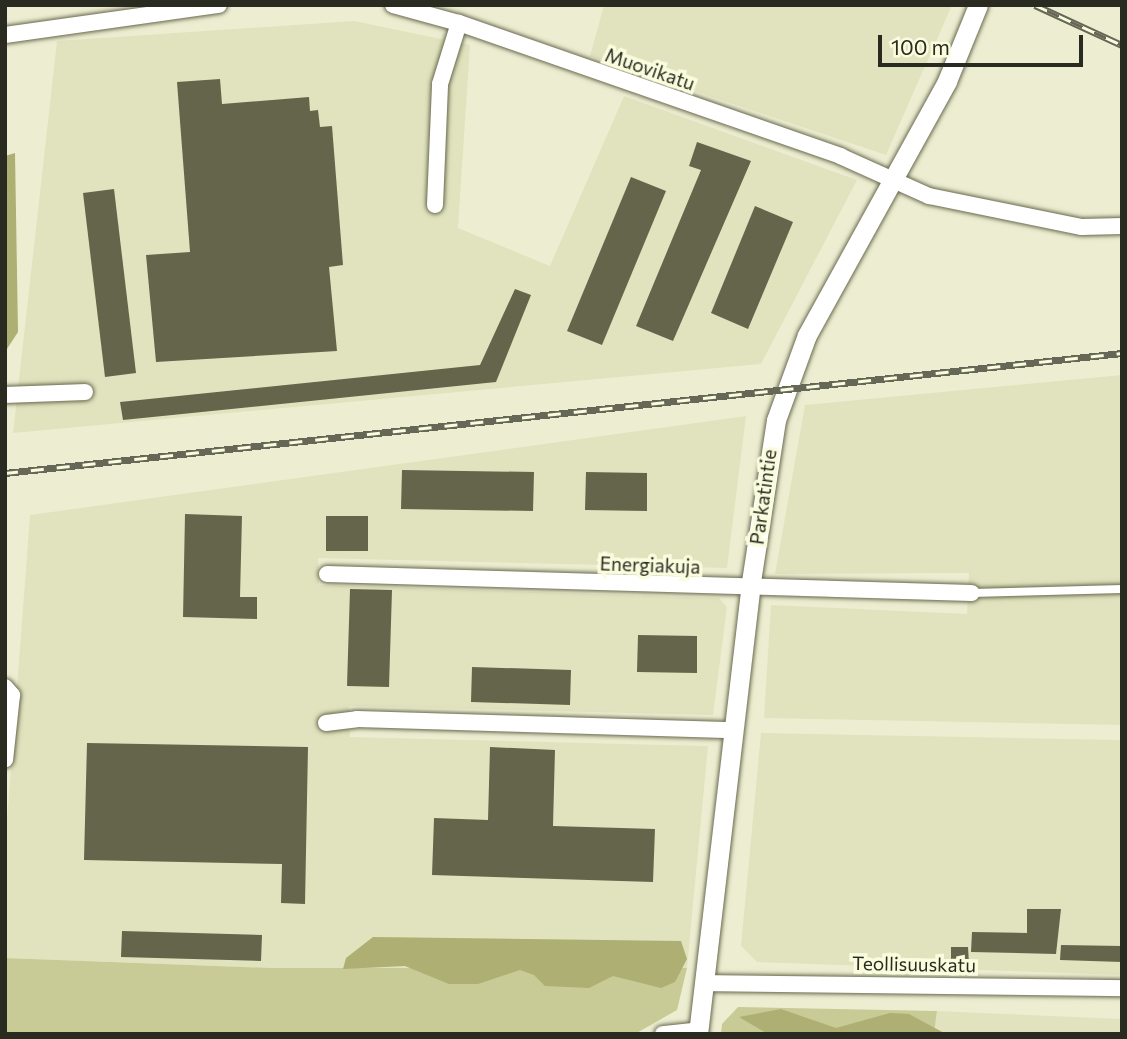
<!DOCTYPE html>
<html>
<head>
<meta charset="utf-8">
<style>
	body { margin:0 }
	#map { position:relative; width:1127px; height:1039px; overflow:hidden; background:#edeed1; font-family:Commissioner,sans-serif }
	div>[style] { position:absolute }
	.built>* { inset:0; background:#e1e3be }
	.green>* { inset:0; background:#c9cb97 }
	.forest>* { inset:0; background:#aeaf72 }
	.building>* { inset:0; background:#64654b }
	.roads { filter:drop-shadow(0 0 2px #69694f) drop-shadow(0 0 2px #69694f) }
	.service>* { height:8px; margin:-4px; padding:0 4px; transform-origin:4px; border-radius:4px; background:#fff }
	.minor>* { height:16px; margin:-8px; padding:0 8px; transform-origin:8px; border-radius:8px; background:#fff }
	.tertiary>* { height:19px; margin:-9.5px; padding:0 9.5px; transform-origin:9.5px; border-radius:9.5px; background:#fff }
	.rail>* { height:7px; margin-top:-3.5px; transform-origin:0; background:repeating-linear-gradient(90deg,#fafcde 0 13px,#666756 0 26px); box-sizing:border-box; border-block:2px solid #666756 }
	span { translate:-50% -50%; white-space:nowrap; text-align:center; line-height:1.15; -webkit-text-stroke:7px #fafcde; paint-order:stroke }
	.street-label { font-size:19px; color:#2a2b20 }
	.frame { position:absolute; inset:0; border:7px solid #2a2b20; pointer-events:none }
	.scale { position:absolute; left:878px; top:35px; width:205px; height:32px; box-sizing:border-box; border:4px solid #2a2b20; border-top:0; padding-left:9px; font-size:21px; line-height:24px; white-space:nowrap; color:#2a2b20; -webkit-text-stroke:5px #fafcde; paint-order:stroke }
</style>
</head>
<body>
<div id="map">
	<div class="built">
		<i style="clip-path:polygon(604px 5px,952px 5px,886px 155px,590px 56px)"></i>
		<i style="clip-path:polygon(354px 21px,470px 45px,458px 228px,550px 266px,624px 96px,857px 180px,761px 364px,13px 433px,57px 41px)"></i>
		<i style="clip-path:polygon(1122px 375px,1122px 725px,764px 718px,771px 605px,967px 614px,969px 573px,775px 574px,805px 405px)"></i>
		<i style="clip-path:polygon(746px 416px,727px 568px,318px 558px,319px 585px,719px 598px,727px 607px,713px 715px,349px 706px,350px 737px,708px 746px,687px 968px,272px 968px,5px 958px,5px 847px,30px 515px)"></i>
		<i style="clip-path:polygon(761px 733px,1122px 740px,1122px 975px,757px 962px,741px 946px)"></i>
		<i style="clip-path:polygon(937px 1011px,1122px 1019px,1122px 1034px,934px 1034px)"></i>
	</div>
	<div class="green">
		<i style="clip-path:polygon(5px 958px,272px 968px,687px 968px,677px 1010px,635px 1034px,5px 1034px)"></i>
		<i style="clip-path:polygon(738px 1007px,937px 1011px,934px 1034px,721px 1034px,722px 1024px)"></i>
	</div>
	<div class="forest">
		<i style="clip-path:polygon(15px 153px,18px 332px,5px 352px,5px 156px)"></i>
		<i style="clip-path:polygon(373px 937px,681px 941px,687px 959px,675px 982px,661px 988px,613px 976px,589px 988px,545px 986px,534px 975px,520px 970px,478px 984px,449px 984px,405px 966px,343px 969px,346px 958px)"></i>
		<i style="clip-path:polygon(781px 1009px,836px 1028px,890px 1013px,909px 1014px,946px 1034px,768px 1034px,739px 1017px)"></i>
	</div>
	<div class="building">
		<i style="clip-path:polygon(220px 79px,222px 104px,309px 97px,310px 111px,318px 110px,320px 127px,332px 126px,343px 265px,329px 267px,337px 351px,156px 362px,146px 255px,190px 252px,177px 82px)"></i>
		<i style="clip-path:polygon(697px 142px,751px 161px,673px 341px,636px 326px,701px 170px,689px 166px)"></i>
		<i style="clip-path:polygon(631px 177px,666px 191px,602px 345px,567px 331px)"></i>
		<i style="clip-path:polygon(114px 189px,136px 373px,105px 377px,83px 193px)"></i>
		<i style="clip-path:polygon(755px 206px,793px 222px,748px 329px,711px 313px)"></i>
		<i style="clip-path:polygon(515px 289px,531px 295px,496px 382px,123px 420px,120px 402px,480px 365px)"></i>
		<i style="clip-path:polygon(402px 470px,534px 472px,533px 511px,401px 509px)"></i>
		<i style="clip-path:polygon(586px 472px,647px 473px,647px 511px,585px 510px)"></i>
		<i style="clip-path:polygon(185px 514px,242px 516px,240px 597px,257px 597px,257px 619px,183px 617px)"></i>
		<i style="clip-path:polygon(326px 516px,368px 516px,368px 551px,326px 551px)"></i>
		<i style="clip-path:polygon(350px 589px,392px 590px,389px 687px,347px 686px)"></i>
		<i style="clip-path:polygon(638px 635px,697px 636px,697px 673px,637px 672px)"></i>
		<i style="clip-path:polygon(472px 667px,571px 670px,570px 705px,471px 702px)"></i>
		<i style="clip-path:polygon(87px 743px,308px 747px,305px 904px,281px 903px,282px 864px,84px 860px)"></i>
		<i style="clip-path:polygon(490px 747px,555px 750px,553px 826px,655px 829px,653px 882px,432px 875px,434px 818px,488px 820px)"></i>
		<i style="clip-path:polygon(1027px 909px,1061px 909px,1056px 954px,971px 952px,972px 932px,1027px 933px)"></i>
		<i style="clip-path:polygon(122px 931px,262px 935px,261px 961px,121px 957px)"></i>
		<i style="clip-path:polygon(1061px 945px,1122px 946px,1122px 962px,1060px 960px)"></i>
		<i style="clip-path:polygon(951px 947px,968px 947px,969px 964px,951px 964px)"></i>
	</div>
	<div class="roads">
		<div class="service">
			<i style="left:972px;top:593px;width:150px;rotate:-1.5deg"></i>
		</div>
		<div class="minor">
			<i style="left:393px;top:5px;width:68px;rotate:15.3deg"></i>
			<i style="left:459px;top:23px;width:404px;rotate:19.2deg"></i>
			<i style="left:840px;top:156px;width:98px;rotate:24.2deg"></i>
			<i style="left:929px;top:196px;width:156px;rotate:11.5deg"></i>
			<i style="left:1082px;top:227px;width:40px;rotate:-1.4deg"></i>
			<i style="left:5px;top:35px;width:216px;rotate:-8deg"></i>
			<i style="left:435px;top:205px;width:121px;rotate:-87.6deg"></i>
			<i style="left:440px;top:84px;width:64px;rotate:-72.7deg"></i>
			<i style="left:5px;top:395px;width:80px;rotate:-2.1deg"></i>
			<i style="left:327px;top:574px;width:645px;rotate:1.69deg"></i>
			<i style="left:5px;top:687px;width:11px;rotate:49deg"></i>
			<i style="left:12px;top:695px;width:65px;rotate:96.1deg"></i>
			<i style="left:326px;top:723px;width:31px;rotate:-7deg"></i>
			<i style="left:357px;top:719px;width:377px;rotate:1.7deg"></i>
			<i style="left:705px;top:983px;width:417px;rotate:0.7deg"></i>
			<i style="left:663px;top:1034px;width:36px;rotate:-6deg"></i>
		</div>
		<div class="tertiary">
			<i style="left:698px;top:1034px;width:449px;rotate:-83.3deg"></i>
			<i style="left:750px;top:588px;width:170px;rotate:-81.2deg"></i>
			<i style="left:776px;top:420px;width:90px;rotate:-70deg"></i>
			<i style="left:807px;top:335px;width:290px;rotate:-61.1deg"></i>
			<i style="left:947px;top:81px;width:82px;rotate:-67.8deg"></i>
		</div>
	</div>
	<div class="rail">
		<i style="left:1035px;top:5px;width:96px;rotate:24.7deg"></i>
		<i style="left:5px;top:473px;width:1123px;rotate:-6.13deg"></i>
	</div>
	<div class="street-label">
		<span style="left:650px;top:69px;rotate:19deg">Muovikatu</span>
		<span style="left:763px;top:497px;rotate:-82deg">Parkatintie</span>
		<span style="left:650px;top:565px;rotate:2deg">Energiakuja</span>
		<span style="left:914px;top:964px;rotate:1deg">Teollisuuskatu</span>
	</div>
	<div class="frame"></div>
	<div class="scale">100 m</div>
</div>
</body>
</html>
